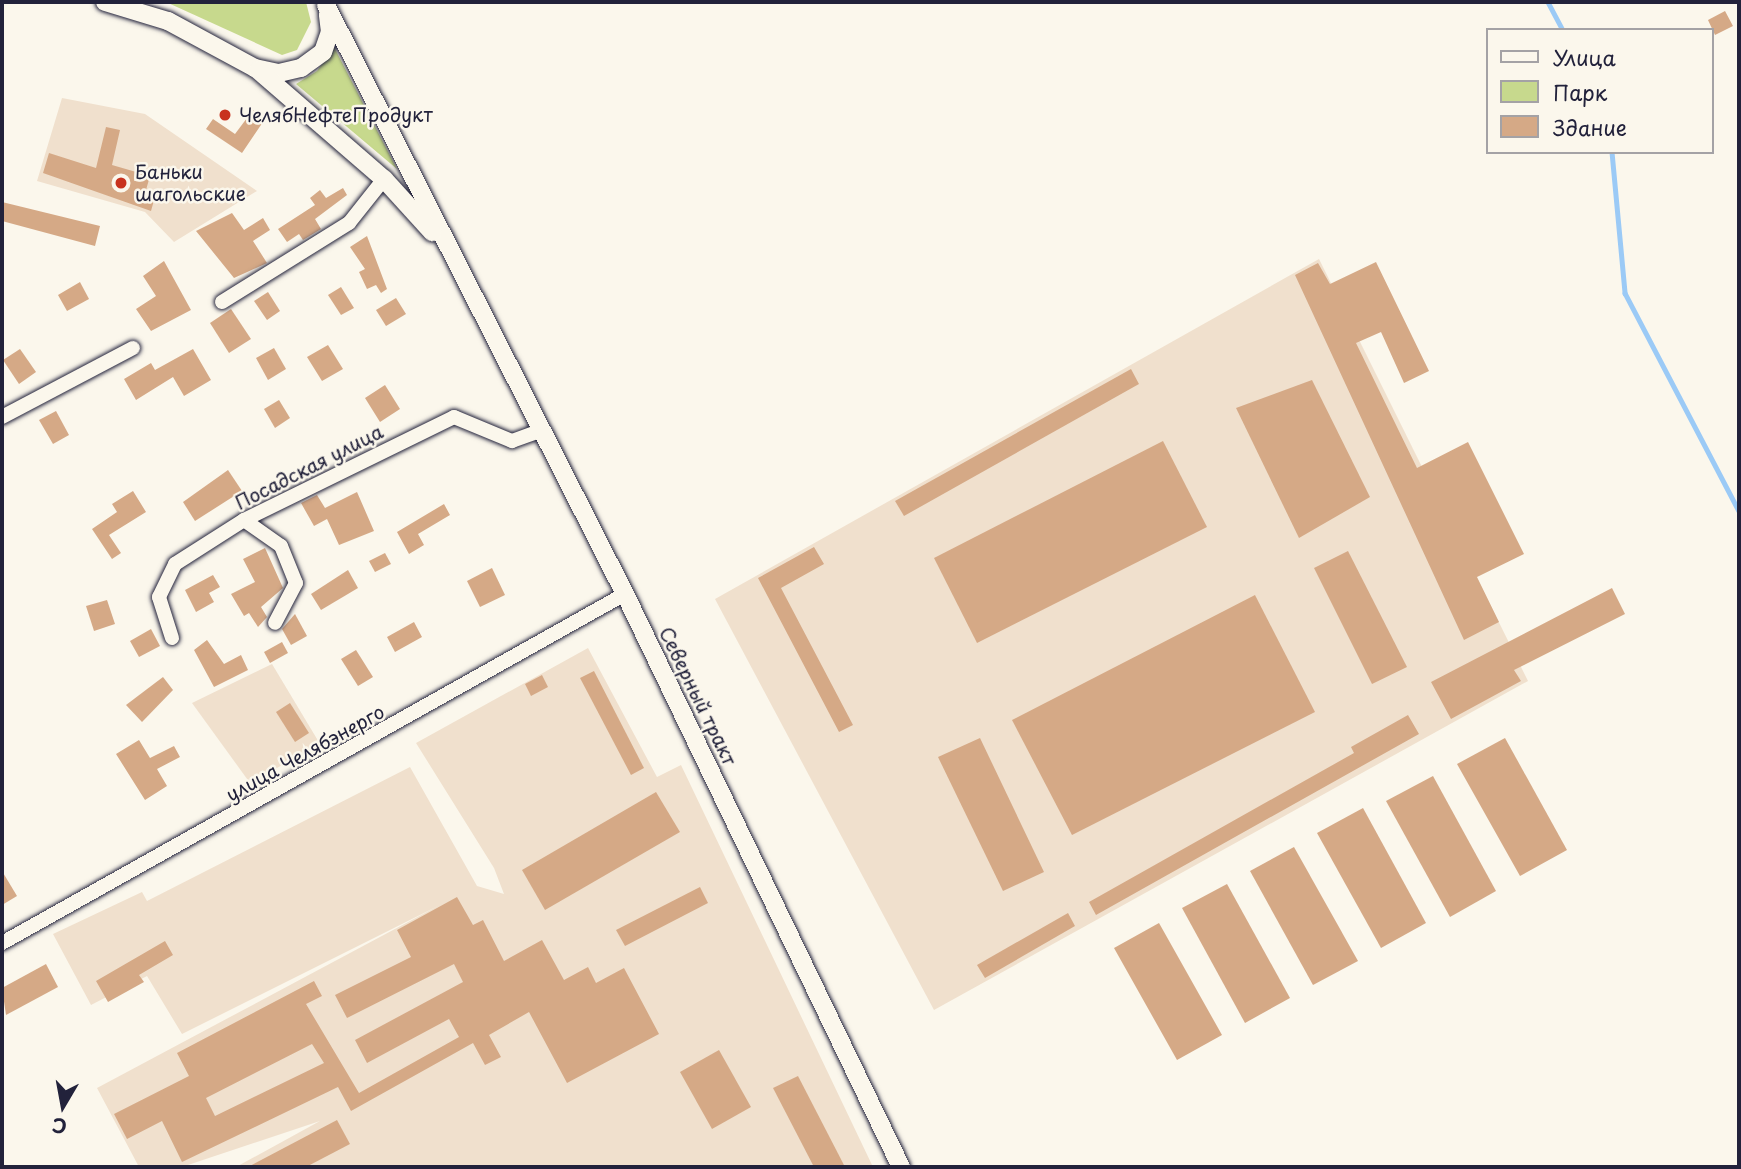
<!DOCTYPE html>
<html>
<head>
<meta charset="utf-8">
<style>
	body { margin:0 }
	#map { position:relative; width:1741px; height:1169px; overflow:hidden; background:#fbf7ec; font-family:"Playpen Sans",sans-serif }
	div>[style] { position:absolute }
	.built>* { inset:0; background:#f0e0cd }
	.green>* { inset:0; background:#c7d98d }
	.stream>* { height:4.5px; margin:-2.25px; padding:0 2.25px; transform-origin:2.25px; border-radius:2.25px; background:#9bcaf6 }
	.building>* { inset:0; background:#d5a986 }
	.roads { filter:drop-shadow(0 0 2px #22223b) drop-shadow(0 0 2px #22223b) }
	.minor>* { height:14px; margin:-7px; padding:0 7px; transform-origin:7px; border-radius:7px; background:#fbf7ec }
	.major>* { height:18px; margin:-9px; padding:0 9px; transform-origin:9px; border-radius:9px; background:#fbf7ec }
	.dots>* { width:19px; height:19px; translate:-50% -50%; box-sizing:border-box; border:4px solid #fbf7ec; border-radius:50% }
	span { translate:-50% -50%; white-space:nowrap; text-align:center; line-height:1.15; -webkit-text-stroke:5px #fbf7ec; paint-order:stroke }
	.poi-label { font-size:19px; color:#22223b }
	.left { translate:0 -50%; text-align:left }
	.street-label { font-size:19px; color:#22223b }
	.frame { position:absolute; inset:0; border:4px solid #22223b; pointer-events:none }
	.legend { position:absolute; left:1486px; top:28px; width:228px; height:126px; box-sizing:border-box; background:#fbf7ec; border:2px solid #a4a2a5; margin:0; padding:9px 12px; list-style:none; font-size:21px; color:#22223b }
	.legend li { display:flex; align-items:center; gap:14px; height:35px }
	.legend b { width:35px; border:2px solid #a4a2a5 }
	.north { position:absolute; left:28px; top:1071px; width:70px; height:70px; -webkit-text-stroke:5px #fbf7ec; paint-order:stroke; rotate:190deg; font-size:19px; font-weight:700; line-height:28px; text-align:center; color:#22223b }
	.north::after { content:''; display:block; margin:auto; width:24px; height:32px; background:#22223b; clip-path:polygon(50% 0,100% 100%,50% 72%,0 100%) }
</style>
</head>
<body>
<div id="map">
	<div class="built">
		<i style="clip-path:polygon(62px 98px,145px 114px,257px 191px,174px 242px,145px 212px,37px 181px)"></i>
		<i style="clip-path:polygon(1319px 259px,1528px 681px,934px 1010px,715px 599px)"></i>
		<i style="clip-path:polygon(588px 648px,657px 777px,681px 765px,873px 1167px,236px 1167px,320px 1121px,182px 1167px,139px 1167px,97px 1088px,438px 906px,182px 1034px,147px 976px,91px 1005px,53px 934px,142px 892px,147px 901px,410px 767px,477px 886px,504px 894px,494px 868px,416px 743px)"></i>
		<i style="clip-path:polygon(272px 664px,320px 744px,250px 783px,192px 703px)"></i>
	</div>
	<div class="green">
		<i style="clip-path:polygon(166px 2px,306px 2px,311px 22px,297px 50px,282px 55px)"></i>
		<i style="clip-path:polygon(334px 47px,397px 169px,296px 84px,317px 71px)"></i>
	</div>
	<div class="stream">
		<i style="left:1548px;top:2px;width:32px;rotate:62deg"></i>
		<i style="left:1612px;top:152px;width:142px;rotate:84.7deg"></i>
		<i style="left:1625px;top:293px;width:246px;rotate:62.4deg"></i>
	</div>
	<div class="building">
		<i style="clip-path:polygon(1725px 11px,1733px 26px,1715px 35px,1708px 20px)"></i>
		<i style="clip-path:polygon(253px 110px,265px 119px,242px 153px,206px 129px,213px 119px,235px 134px)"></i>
		<i style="clip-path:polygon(106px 127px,120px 130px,112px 165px,150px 176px,146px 190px,156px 193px,151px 211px,43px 173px,49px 153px,96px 168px)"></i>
		<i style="clip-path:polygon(343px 188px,347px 195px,315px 219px,321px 229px,303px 240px,299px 234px,287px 242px,278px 229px,315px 205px,310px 198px,320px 190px,326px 198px)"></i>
		<i style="clip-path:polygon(2px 202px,100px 226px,95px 246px,2px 221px)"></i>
		<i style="clip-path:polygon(232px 213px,244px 230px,263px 218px,270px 230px,253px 241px,267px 263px,234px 278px,196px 231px)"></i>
		<i style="clip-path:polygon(367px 236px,387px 289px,381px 293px,376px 285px,367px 289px,359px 272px,365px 269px,350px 247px)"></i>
		<i style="clip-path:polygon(164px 261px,191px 310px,151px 331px,136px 309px,156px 296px,143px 276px)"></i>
		<i style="clip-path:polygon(1376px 262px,1429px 371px,1404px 383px,1381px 332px,1356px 343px,1417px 468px,1468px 442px,1524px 554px,1477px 577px,1499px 622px,1464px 640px,1295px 275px,1318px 263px,1330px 284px)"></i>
		<i style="clip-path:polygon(80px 282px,89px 299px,67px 311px,58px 295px)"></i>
		<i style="clip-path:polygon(341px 287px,354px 308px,341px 315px,328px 295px)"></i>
		<i style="clip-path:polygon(268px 292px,280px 311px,267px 320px,254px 301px)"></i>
		<i style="clip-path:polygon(396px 298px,406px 314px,386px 326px,376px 310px)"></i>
		<i style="clip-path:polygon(231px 309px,251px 339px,229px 353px,210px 323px)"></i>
		<i style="clip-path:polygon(328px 345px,343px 369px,322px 381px,307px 357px)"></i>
		<i style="clip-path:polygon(274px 348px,286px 369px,268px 380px,256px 358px)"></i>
		<i style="clip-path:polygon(20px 349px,36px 372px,19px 384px,3px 360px)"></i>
		<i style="clip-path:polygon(193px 349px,211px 380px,184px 396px,173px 377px,136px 400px,124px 379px,151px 363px,155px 370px)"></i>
		<i style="clip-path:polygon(1131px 369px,1139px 384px,904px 516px,895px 501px)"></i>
		<i style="clip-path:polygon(1312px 380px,1370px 497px,1299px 538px,1236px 408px)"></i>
		<i style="clip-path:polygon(385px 385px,400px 409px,380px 422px,365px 398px)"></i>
		<i style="clip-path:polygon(279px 400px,290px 418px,275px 428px,264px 409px)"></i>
		<i style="clip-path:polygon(56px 411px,69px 435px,53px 444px,39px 420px)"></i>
		<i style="clip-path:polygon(1163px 441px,1207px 527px,977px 643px,934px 558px)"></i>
		<i style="clip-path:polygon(228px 470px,242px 491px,195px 521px,183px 502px)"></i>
		<i style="clip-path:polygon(133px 491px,146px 512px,109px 535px,121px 553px,112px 559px,92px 529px,117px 512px,112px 504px)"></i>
		<i style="clip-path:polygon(357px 492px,374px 531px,339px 545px,327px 519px,314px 526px,301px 503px,317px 495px,325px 508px)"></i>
		<i style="clip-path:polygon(444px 504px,450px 515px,418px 534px,424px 545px,409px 554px,397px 532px)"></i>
		<i style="clip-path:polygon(814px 547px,824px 564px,781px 588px,853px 725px,839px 732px,758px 578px)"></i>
		<i style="clip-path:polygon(265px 548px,283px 588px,261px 607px,267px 617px,258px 627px,249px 613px,244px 616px,231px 594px,255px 582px,243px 559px)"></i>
		<i style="clip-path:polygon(1348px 551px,1407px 667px,1372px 684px,1314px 568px)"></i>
		<i style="clip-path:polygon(385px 553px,391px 564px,375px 572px,369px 561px)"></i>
		<i style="clip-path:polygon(492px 568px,505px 595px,480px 607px,467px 581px)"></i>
		<i style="clip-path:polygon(348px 570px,358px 588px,321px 610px,311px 594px)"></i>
		<i style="clip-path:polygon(213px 575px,220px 587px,209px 593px,214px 602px,196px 612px,185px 590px)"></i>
		<i style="clip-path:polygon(1612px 588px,1625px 614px,1514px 670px,1521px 681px,1451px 719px,1431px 682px)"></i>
		<i style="clip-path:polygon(1255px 595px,1315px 712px,1072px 835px,1012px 720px)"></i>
		<i style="clip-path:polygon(107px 600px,115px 624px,94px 631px,86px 606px)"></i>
		<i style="clip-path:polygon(295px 614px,307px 636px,291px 645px,282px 629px)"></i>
		<i style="clip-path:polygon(414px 622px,422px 637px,395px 652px,387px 637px)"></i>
		<i style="clip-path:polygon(151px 629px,160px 646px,139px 657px,130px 641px)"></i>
		<i style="clip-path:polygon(207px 640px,224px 664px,241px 655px,248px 670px,214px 687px,194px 650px)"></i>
		<i style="clip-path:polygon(282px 642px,288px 653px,270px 663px,264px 652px)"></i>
		<i style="clip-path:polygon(356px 650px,373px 677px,358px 686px,341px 659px)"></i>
		<i style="clip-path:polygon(594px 671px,644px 768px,631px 775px,580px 678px)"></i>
		<i style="clip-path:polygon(542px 675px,548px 687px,531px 696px,525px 684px)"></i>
		<i style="clip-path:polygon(163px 677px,173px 690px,142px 722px,126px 705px)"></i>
		<i style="clip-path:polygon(290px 703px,309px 733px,295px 742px,276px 712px)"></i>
		<i style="clip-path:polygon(1408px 715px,1419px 734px,1096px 915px,1089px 902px,1354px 753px,1351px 747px)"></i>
		<i style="clip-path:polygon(980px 738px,1044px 872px,1003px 891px,938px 757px)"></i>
		<i style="clip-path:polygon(1505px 738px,1567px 850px,1520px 876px,1457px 764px)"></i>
		<i style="clip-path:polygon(139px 740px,150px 758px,174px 746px,180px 757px,157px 769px,167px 786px,145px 800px,116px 754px)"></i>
		<i style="clip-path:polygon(1433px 776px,1496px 891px,1450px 917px,1386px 801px)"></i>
		<i style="clip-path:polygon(656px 792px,680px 832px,545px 910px,522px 870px)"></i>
		<i style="clip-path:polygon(1363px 808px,1426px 923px,1381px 948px,1317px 833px)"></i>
		<i style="clip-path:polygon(1294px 847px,1358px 961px,1313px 985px,1250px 871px)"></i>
		<i style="clip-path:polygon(2px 871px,17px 896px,2px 905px)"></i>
		<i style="clip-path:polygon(1227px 884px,1290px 998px,1245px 1023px,1182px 908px)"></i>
		<i style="clip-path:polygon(700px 887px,708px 903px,625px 946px,616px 930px)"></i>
		<i style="clip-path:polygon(evenodd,457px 897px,473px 925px,483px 920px,504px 961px,542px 940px,564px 980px,588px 967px,596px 983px,624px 968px,659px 1034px,567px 1083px,529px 1012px,489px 1035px,501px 1057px,485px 1065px,473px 1043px,351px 1111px,338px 1087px,182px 1162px,162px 1121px,127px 1139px,114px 1114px,189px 1076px,177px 1053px,314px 981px,322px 996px,306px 1004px,359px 1093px,459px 1037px,449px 1019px,367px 1063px,355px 1040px,463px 982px,454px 964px,347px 1018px,335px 995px,411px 957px,397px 930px,457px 897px,312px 1044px,324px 1063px,215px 1116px,206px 1098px,312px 1044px)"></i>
		<i style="clip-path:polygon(1068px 913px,1075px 926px,985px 978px,977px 965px)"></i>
		<i style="clip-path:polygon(1159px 923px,1222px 1035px,1177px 1060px,1114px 948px)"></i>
		<i style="clip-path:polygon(165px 941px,173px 955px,139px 975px,144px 982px,108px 1002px,96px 981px)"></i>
		<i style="clip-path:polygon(46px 964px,58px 987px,6px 1015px,2px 988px)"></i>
		<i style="clip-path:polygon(719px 1050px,751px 1107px,712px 1129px,680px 1072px)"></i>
		<i style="clip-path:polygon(798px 1076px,845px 1167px,814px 1167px,773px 1088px)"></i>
		<i style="clip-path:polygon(337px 1120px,350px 1144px,306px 1167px,248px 1167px)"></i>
	</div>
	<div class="roads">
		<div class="minor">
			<i style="left:222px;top:302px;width:150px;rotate:-31.9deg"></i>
			<i style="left:349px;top:223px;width:56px;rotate:-51.5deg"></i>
			<i style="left:2px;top:417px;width:148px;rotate:-27.8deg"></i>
			<i style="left:244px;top:520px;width:45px;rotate:35.1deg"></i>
			<i style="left:281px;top:546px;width:40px;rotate:68deg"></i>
			<i style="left:296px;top:583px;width:45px;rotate:117.7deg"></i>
			<i style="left:172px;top:638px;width:43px;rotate:-107.6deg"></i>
			<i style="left:159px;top:597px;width:37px;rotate:-64deg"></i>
			<i style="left:175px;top:564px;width:82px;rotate:-32.5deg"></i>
			<i style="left:244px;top:520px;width:234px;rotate:-26.1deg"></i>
			<i style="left:454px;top:417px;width:63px;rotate:22.5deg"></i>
			<i style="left:512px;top:441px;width:29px;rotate:-20deg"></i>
			<i style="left:2px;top:943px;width:714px;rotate:-29.26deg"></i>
		</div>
		<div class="major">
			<i style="left:105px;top:2px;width:66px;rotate:16.8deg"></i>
			<i style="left:168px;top:21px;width:99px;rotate:28.4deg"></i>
			<i style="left:255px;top:68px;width:25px;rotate:12deg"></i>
			<i style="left:279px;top:73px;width:23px;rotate:-13deg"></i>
			<i style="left:301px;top:68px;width:27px;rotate:-36deg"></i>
			<i style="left:323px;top:52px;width:21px;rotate:-71deg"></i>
			<i style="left:330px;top:32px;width:17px;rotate:-97deg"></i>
			<i style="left:326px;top:5px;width:661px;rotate:63.09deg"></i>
			<i style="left:625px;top:594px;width:636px;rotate:64.28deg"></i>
			<i style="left:258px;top:70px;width:167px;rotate:40.9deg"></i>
			<i style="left:384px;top:179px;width:72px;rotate:47.8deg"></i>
		</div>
	</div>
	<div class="dots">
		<i style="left:225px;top:115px;background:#c8321e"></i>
		<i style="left:121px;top:183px;background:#c8321e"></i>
	</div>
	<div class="poi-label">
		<span class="left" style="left:239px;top:115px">ЧелябНефтеПродукт</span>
		<span class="left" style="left:135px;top:183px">Баньки<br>шагольские</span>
	</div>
	<div class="street-label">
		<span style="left:309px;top:467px;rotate:-27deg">Посадская улица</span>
		<span style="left:698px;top:696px;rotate:64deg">Северный тракт</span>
		<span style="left:305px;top:753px;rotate:-29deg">улица Челябэнерго</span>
	</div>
	<div class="frame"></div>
	<ul class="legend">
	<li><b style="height:9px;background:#fbf7ec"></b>Улица</li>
	<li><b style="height:19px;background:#c7d98d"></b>Парк</li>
	<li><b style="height:19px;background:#d5a986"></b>Здание</li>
	</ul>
	<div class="north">С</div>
</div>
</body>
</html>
